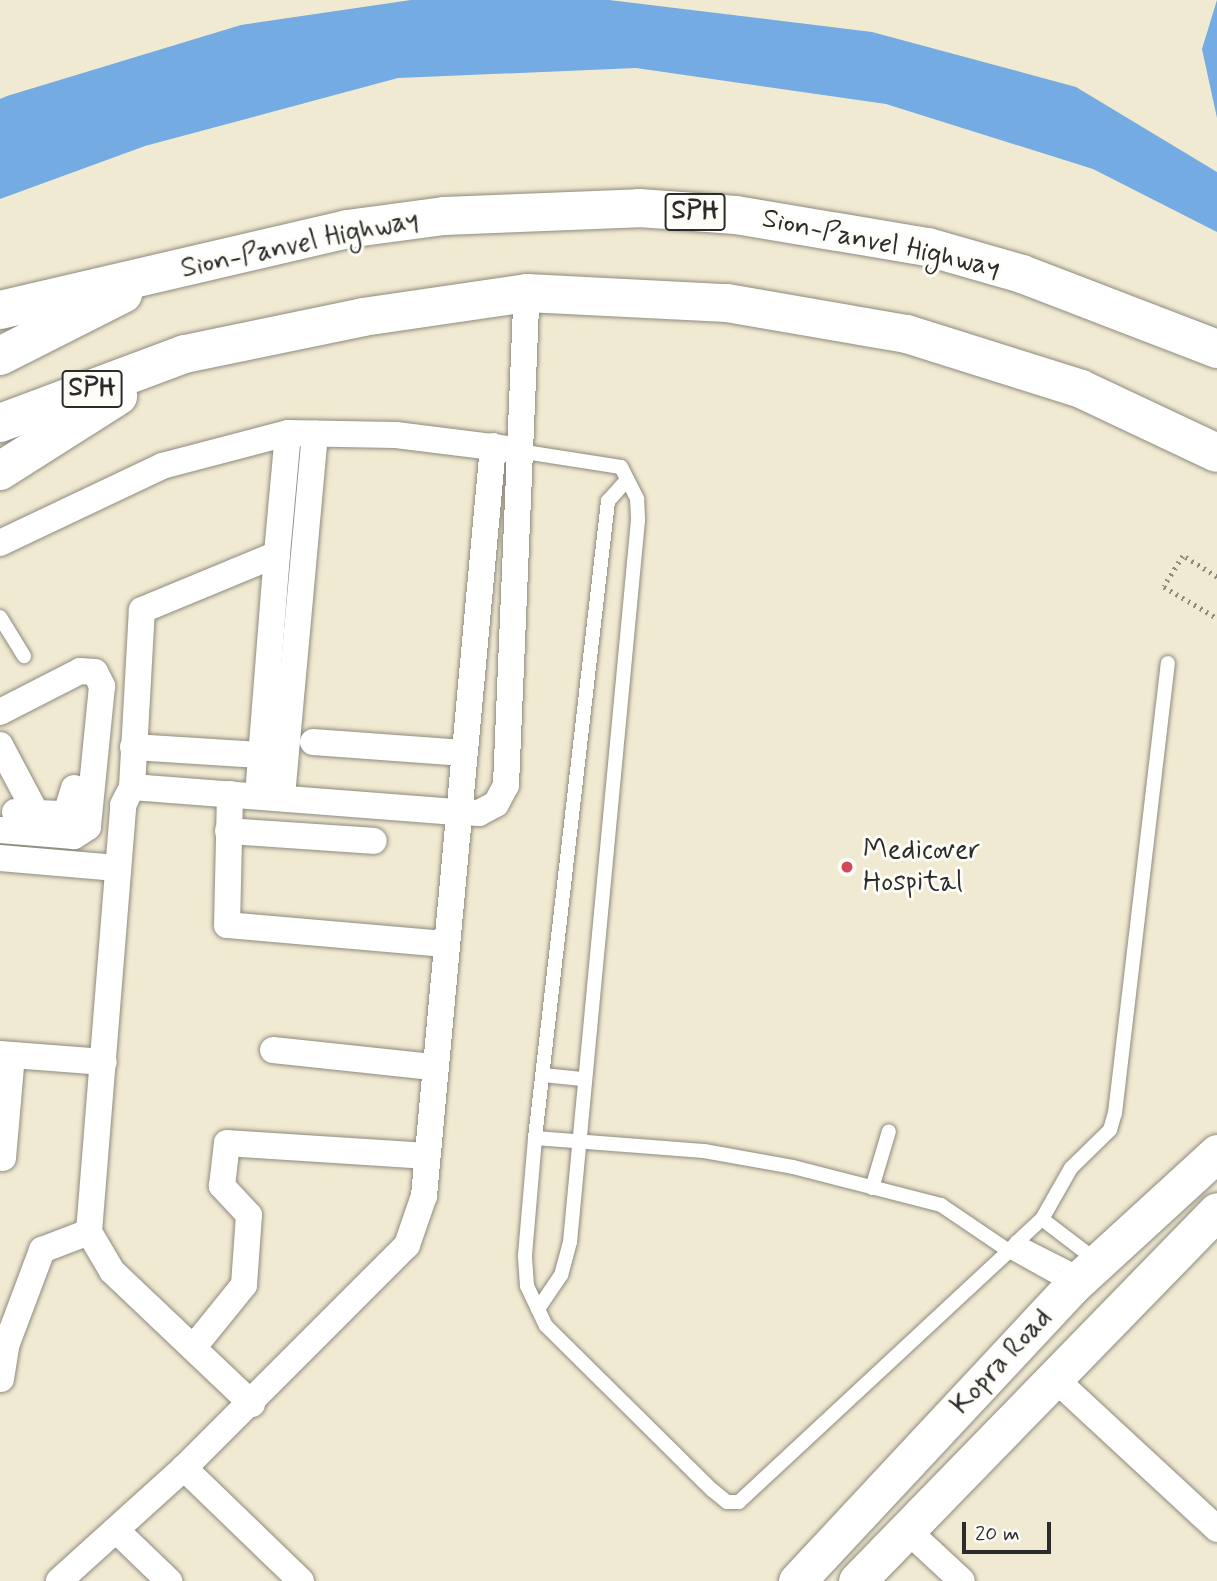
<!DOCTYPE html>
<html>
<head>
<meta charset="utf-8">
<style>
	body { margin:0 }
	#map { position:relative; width:1217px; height:1581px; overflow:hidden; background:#f1ead2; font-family:Mynerve,sans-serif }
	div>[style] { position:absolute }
	.water>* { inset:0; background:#73abe2 }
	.path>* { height:4.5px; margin-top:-2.25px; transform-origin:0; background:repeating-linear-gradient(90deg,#8e8a7e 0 2px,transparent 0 7px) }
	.roads { filter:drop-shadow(0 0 2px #8e8a7e) drop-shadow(0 0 2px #8e8a7e) }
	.lane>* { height:14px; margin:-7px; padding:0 7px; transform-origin:7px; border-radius:7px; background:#fff }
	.street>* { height:26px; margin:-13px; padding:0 13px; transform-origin:13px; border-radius:13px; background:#fff }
	.secondary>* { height:37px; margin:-18.5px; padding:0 18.5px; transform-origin:18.5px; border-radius:18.5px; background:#fff }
	.highway>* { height:38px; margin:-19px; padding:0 19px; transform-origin:19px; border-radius:19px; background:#fff }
	.dots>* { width:19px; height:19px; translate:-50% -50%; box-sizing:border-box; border:4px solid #fdfcf7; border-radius:50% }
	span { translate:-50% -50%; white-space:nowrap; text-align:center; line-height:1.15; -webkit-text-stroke:6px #fdfcf7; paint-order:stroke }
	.shield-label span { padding:2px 5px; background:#fdfcf7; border:2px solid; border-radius:5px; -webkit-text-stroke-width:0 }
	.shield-label { font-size:26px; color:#2b2b2b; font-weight:700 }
	.street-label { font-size:28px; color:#2b2b2b }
	.poi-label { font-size:28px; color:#2b2b2b }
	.left { translate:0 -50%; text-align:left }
	.scale { position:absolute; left:962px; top:1522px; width:89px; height:32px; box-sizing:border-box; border:4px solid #2b2b2b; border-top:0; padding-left:9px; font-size:21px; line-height:24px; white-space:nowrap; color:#2b2b2b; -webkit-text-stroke:5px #fdfcf7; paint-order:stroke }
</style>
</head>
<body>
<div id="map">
	<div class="water">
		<i style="clip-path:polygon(411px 0,609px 0,872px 32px,1076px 87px,1217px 172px,1217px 232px,1093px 169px,886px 104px,636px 68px,398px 78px,145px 146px,0 199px,0 99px,7px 96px,241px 25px)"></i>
		<i style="clip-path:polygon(1217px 0,1217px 118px,1202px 49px)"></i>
	</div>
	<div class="path">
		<i style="left:1217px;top:577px;width:40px;rotate:-148deg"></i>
		<i style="left:1183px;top:556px;width:36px;rotate:122deg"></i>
		<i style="left:1164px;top:587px;width:61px;rotate:30.3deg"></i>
	</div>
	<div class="roads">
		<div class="lane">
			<i style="left:525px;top:452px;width:97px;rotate:8.9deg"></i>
			<i style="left:621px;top:467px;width:36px;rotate:63deg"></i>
			<i style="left:637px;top:499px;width:21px;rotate:87deg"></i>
			<i style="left:638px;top:520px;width:725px;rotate:95.38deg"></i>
			<i style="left:570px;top:1242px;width:34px;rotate:105deg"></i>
			<i style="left:561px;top:1275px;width:41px;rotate:124.1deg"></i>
			<i style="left:0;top:617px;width:46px;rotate:58.4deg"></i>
			<i style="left:543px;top:1075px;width:39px;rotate:6deg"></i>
			<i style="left:535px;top:1138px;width:169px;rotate:4.4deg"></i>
			<i style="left:704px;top:1151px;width:90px;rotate:10.2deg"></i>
			<i style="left:793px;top:1167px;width:153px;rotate:14.4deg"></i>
			<i style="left:941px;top:1205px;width:82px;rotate:34.1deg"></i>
			<i style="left:1009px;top:1251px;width:369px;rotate:137.1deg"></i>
			<i style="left:739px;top:1502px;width:12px;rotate:180deg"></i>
			<i style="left:727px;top:1502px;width:19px;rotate:-141deg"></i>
			<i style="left:712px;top:1490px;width:233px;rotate:-135.3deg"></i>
			<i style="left:546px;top:1326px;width:44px;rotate:-115.4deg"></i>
			<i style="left:527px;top:1286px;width:31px;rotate:-94deg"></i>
			<i style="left:525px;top:1255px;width:117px;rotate:-85.1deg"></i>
			<i style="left:535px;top:1138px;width:641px;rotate:-83.46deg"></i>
			<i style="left:608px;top:501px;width:25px;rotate:-48deg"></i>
			<i style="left:872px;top:1188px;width:59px;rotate:-73.4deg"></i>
			<i style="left:1042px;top:1219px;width:69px;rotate:37.4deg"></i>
			<i style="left:1017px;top:1242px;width:34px;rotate:-43deg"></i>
			<i style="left:1042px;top:1219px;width:59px;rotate:-60.4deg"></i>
			<i style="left:1071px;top:1168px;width:54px;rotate:-44.3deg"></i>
			<i style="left:1110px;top:1130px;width:18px;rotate:-74deg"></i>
			<i style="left:1115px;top:1113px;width:453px;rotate:-83.3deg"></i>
			<i style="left:1072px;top:1286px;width:72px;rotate:-150.9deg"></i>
			<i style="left:1009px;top:1251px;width:12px;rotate:-48deg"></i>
			<i style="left:1017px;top:1242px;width:73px;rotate:26.9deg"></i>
		</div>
		<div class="street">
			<i style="left:0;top:543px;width:179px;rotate:-25.4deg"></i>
			<i style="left:162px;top:466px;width:130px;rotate:-14.7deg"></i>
			<i style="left:288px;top:433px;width:108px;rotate:1.1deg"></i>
			<i style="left:396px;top:435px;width:114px;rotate:7.1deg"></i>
			<i style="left:277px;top:554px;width:121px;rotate:-84.8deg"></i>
			<i style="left:0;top:712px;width:90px;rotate:-27.1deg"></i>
			<i style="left:80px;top:671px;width:15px;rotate:4deg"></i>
			<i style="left:95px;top:672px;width:16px;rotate:63deg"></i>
			<i style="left:102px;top:686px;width:142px;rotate:95.7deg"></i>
			<i style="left:88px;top:827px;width:17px;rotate:147deg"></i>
			<i style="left:74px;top:836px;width:74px;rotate:-175.4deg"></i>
			<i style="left:313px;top:742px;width:151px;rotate:4.2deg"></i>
			<i style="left:0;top:745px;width:77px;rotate:62.1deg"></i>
			<i style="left:133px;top:747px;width:127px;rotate:3.6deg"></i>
			<i style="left:132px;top:787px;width:177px;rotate:-86.8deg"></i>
			<i style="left:142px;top:610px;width:146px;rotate:-22.5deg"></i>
			<i style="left:277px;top:554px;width:241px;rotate:94.5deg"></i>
			<i style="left:230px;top:794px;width:131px;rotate:91.3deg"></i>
			<i style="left:227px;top:925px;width:220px;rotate:5deg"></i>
			<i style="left:282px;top:796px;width:364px;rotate:-84.8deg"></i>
			<i style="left:15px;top:812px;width:45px;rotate:2.5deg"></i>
			<i style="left:60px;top:814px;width:8px;rotate:-23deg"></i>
			<i style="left:67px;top:811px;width:24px;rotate:-73deg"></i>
			<i style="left:228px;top:831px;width:146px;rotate:3.9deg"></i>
			<i style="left:0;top:858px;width:117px;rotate:4.9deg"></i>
			<i style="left:273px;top:1050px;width:160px;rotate:6.1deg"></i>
			<i style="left:0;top:1054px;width:104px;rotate:4.4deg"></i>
			<i style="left:3px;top:1158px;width:103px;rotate:-85deg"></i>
			<i style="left:193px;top:1348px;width:81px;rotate:-51deg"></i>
			<i style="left:244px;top:1285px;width:70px;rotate:-85.9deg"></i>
			<i style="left:249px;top:1215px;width:40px;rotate:-133deg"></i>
			<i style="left:222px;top:1186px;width:43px;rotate:-83.4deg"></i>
			<i style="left:227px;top:1143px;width:200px;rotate:3.7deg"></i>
			<i style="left:1052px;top:1376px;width:225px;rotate:42.8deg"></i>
			<i style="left:1px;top:1379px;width:33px;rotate:-81deg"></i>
			<i style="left:6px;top:1346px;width:103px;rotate:-69.4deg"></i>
			<i style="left:42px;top:1250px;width:50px;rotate:-21deg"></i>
			<i style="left:252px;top:1404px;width:193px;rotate:-136.5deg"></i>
			<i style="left:112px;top:1271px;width:45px;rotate:-120.5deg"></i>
			<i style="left:89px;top:1232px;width:428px;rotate:-85.4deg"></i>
			<i style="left:123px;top:805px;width:20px;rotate:-63deg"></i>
			<i style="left:132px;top:787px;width:328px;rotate:4.4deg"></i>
			<i style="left:459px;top:812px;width:20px;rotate:3deg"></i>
			<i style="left:479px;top:813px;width:19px;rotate:-28deg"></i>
			<i style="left:496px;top:804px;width:21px;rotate:-62deg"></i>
			<i style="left:506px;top:785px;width:492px;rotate:-87.6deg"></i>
			<i style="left:906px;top:1529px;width:76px;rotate:42.9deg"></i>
			<i style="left:116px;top:1530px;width:74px;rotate:43.9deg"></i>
			<i style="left:59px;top:1581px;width:169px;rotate:-42.1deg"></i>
			<i style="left:301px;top:1581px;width:163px;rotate:-136deg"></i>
			<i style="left:184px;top:1468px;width:315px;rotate:-45deg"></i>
			<i style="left:407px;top:1245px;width:52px;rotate:-70.9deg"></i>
			<i style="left:424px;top:1196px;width:753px;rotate:-84.74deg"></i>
		</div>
		<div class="secondary">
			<i style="left:797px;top:1581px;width:403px;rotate:-47deg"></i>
			<i style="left:1072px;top:1286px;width:197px;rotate:-42.5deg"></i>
			<i style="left:857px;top:1581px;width:516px;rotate:-45.78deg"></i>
		</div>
		<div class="highway">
			<i style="left:0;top:310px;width:356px;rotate:-13.1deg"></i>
			<i style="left:347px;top:229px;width:98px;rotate:-7.6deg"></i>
			<i style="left:444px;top:216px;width:195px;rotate:-2.3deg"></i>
			<i style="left:639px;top:208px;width:97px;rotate:4.1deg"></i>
			<i style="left:736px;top:215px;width:195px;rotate:9.5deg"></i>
			<i style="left:928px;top:247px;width:98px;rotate:16deg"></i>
			<i style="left:1022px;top:274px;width:209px;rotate:21deg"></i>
			<i style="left:0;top:356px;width:138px;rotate:-26.8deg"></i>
			<i style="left:0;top:423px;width:197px;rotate:-20.5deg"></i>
			<i style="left:185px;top:354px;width:182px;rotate:-11.7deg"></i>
			<i style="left:363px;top:317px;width:166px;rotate:-8.3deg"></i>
			<i style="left:527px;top:293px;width:200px;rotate:2.9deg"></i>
			<i style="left:727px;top:303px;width:183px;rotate:9.8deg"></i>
			<i style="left:907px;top:334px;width:182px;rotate:17.5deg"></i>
			<i style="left:1081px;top:389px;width:150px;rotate:25.2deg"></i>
			<i style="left:0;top:471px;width:140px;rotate:-32.4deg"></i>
		</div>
	</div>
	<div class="dots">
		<i style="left:847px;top:867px;background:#d1495b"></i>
	</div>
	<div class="shield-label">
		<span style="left:695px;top:212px">SPH</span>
		<span style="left:92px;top:389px">SPH</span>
	</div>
	<div class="street-label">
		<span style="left:881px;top:244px;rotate:12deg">Sion-Panvel Highway</span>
		<span style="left:300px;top:245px;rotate:-12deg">Sion-Panvel Highway</span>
		<span style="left:1002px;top:1362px;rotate:-47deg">Kopra Road</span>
	</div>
	<div class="poi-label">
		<span class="left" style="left:863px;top:867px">Medicover<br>Hospital</span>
	</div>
	<div class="scale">20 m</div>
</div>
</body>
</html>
